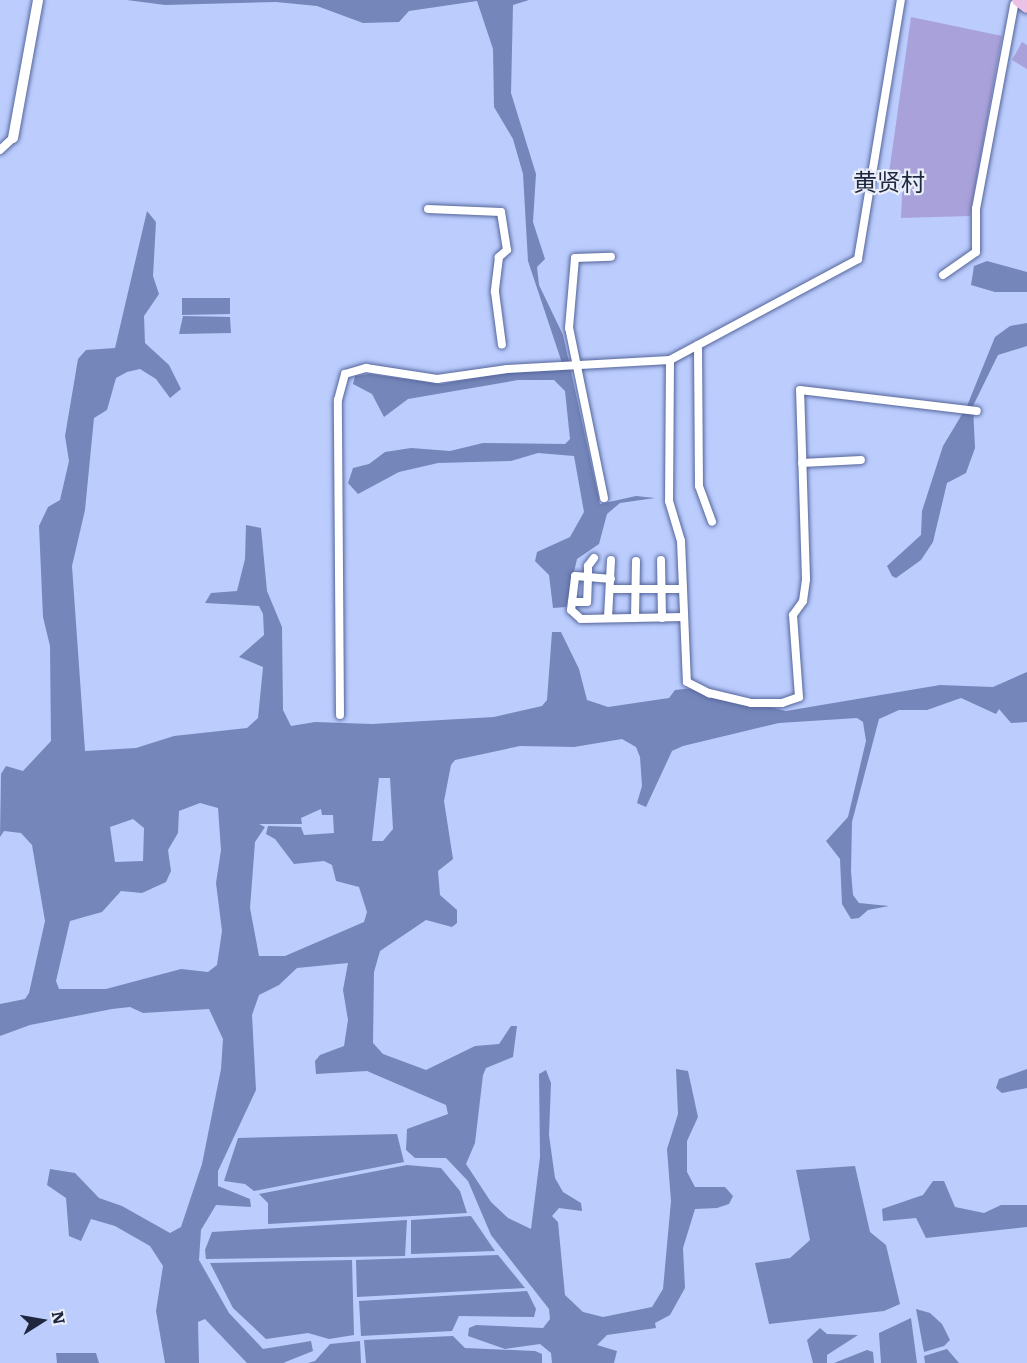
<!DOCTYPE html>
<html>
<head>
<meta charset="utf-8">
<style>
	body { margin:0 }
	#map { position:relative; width:1027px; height:1363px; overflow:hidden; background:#bbccfd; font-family:Literata,"Noto Sans SC",serif }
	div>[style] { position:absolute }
	.water>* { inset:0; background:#7586ba }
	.building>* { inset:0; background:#a9a1da }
	.roads { filter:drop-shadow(0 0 2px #55659b) drop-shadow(0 0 2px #55659b) }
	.street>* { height:8px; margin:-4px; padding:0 4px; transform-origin:4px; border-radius:4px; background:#fff }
	.secondary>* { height:10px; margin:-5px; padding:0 5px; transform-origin:5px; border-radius:5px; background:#fff }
	.primary>* { height:12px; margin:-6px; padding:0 6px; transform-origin:6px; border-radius:6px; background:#ebc2e6 }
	span { translate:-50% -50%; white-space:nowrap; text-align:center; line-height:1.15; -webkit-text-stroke:4.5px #e9eefa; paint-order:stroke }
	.quarter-label { font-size:24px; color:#1f273e }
	.north { position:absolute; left:12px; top:1291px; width:60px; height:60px; -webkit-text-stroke:4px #e9eefa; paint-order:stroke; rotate:79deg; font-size:16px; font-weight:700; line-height:24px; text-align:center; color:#1f273e }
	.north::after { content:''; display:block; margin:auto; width:21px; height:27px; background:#1f273e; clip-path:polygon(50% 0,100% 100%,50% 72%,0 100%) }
</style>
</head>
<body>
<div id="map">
	<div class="water">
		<i style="clip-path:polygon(127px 0,529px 0,513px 5px,511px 93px,536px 174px,533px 222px,545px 259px,537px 267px,539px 285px,563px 335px,600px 504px,636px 496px,655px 498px,620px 503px,607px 514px,599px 544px,577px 559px,566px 607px,553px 608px,549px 575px,535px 561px,537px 552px,570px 537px,584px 512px,574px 456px,538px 453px,511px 461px,438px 463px,399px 472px,358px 494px,348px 483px,353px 468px,369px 464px,385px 452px,411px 448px,450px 451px,483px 443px,565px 444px,570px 439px,565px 391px,554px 380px,518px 380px,408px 399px,384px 417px,372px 394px,353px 384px,355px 376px,370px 374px,441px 384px,562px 363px,528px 261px,523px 174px,513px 139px,494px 107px,493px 49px,477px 1px,409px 11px,399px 22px,363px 23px,317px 6px,276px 2px,165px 5px)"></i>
		<i style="clip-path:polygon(evenodd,147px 211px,156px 222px,153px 276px,159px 294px,144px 316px,145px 343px,169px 365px,181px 389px,170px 398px,156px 379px,140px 369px,127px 372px,116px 378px,107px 410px,94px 418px,85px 510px,72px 566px,85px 751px,136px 748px,174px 736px,247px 728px,258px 718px,263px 667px,239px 657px,264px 635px,263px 614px,259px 606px,205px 603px,211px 593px,237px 591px,245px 559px,246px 525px,261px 528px,267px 591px,282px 627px,283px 710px,291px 726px,315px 722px,372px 724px,494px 717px,542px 706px,547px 700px,552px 632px,561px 632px,579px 669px,587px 700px,608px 707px,669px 698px,675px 690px,693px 688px,786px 711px,940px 685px,993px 687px,1027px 672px,1027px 722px,1011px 723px,999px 709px,996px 714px,961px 698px,927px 710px,899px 710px,879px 719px,852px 822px,851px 871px,853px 895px,859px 903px,889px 906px,868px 910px,859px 918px,851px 919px,842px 904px,840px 859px,826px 841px,848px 817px,866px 741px,863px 722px,857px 718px,779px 723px,683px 746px,672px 751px,646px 807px,637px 803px,642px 786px,640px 757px,636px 747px,622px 739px,574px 747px,520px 746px,455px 760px,451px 765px,444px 801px,453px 859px,438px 871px,440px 895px,457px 910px,457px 923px,452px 927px,426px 920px,380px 951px,374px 972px,373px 1043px,383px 1054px,426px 1070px,475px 1046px,499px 1044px,511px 1026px,517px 1026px,513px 1057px,486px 1068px,483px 1075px,475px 1143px,466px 1164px,491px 1202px,508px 1218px,531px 1229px,540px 1157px,539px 1074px,546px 1070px,551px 1083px,549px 1135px,555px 1178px,563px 1192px,581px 1203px,582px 1211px,559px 1208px,552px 1216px,558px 1222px,565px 1295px,583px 1312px,603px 1317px,652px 1307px,663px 1289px,671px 1201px,667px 1149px,678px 1114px,676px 1069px,688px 1071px,698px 1117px,687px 1141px,687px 1172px,695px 1187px,725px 1187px,733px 1196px,729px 1204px,717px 1208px,695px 1209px,683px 1248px,685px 1288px,670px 1315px,655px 1323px,656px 1328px,607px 1335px,597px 1345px,617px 1351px,614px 1363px,552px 1363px,551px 1353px,540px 1344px,505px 1349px,468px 1336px,469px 1328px,476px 1325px,543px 1328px,550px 1319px,549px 1309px,491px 1235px,468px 1181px,446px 1158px,415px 1158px,406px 1150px,407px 1129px,448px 1114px,446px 1105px,367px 1071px,316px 1074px,315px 1061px,320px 1055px,344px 1046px,348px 1020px,343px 990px,348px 963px,297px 968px,279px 985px,259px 995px,252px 1015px,256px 1090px,218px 1171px,218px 1186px,250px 1199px,251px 1207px,216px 1205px,201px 1230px,199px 1260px,229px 1313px,263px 1349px,311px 1341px,313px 1351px,283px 1363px,247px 1363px,205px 1319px,198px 1322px,199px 1363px,165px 1363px,156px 1311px,163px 1266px,150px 1246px,115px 1226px,91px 1219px,81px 1241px,69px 1236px,66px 1198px,47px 1185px,50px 1169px,75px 1173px,99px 1198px,122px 1206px,170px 1233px,181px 1227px,202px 1164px,221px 1069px,223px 1039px,209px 1009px,143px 1013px,130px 1007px,112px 1009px,30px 1025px,0 1036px,0 1004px,25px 999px,29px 993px,45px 921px,32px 845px,21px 833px,4px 831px,0 837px,1px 774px,6px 766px,23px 771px,51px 741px,50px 646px,43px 617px,39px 526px,48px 507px,60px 500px,69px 461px,65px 436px,78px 359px,86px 350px,115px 348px,147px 211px,379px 778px,390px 778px,393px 829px,383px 841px,372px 841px,379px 778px,147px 211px,200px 803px,218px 808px,221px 850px,216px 883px,222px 931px,217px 965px,208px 972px,181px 969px,106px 989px,59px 989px,56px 981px,70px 921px,102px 912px,121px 891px,142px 893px,166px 882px,171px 871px,168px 850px,178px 833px,179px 811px,200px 803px,147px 211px,321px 809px,322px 815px,333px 815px,334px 833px,304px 835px,301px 827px,268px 826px,266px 834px,275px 839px,294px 864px,324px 861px,332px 865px,336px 881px,359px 887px,367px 912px,364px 922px,285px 956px,259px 956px,250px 908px,255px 842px,265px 827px,259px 824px,302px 824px,301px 818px,321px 809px,147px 211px,133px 819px,144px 828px,143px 861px,115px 862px,110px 827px,133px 819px)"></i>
		<i style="clip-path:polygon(987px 261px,1027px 272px,1027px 292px,995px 292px,971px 285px,974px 266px)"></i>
		<i style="clip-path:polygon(182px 298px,230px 298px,230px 314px,182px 315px)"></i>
		<i style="clip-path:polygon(183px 316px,230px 317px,231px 333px,179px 334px)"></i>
		<i style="clip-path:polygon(1027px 323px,1027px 346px,998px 355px,973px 406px,975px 448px,966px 473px,947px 483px,933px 542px,921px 560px,896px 578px,892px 576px,887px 566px,921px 535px,922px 511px,943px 446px,967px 406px,995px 337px,1010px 326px)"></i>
		<i style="clip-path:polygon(1027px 1069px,1027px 1088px,1002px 1093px,996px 1088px,999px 1079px)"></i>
		<i style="clip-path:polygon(397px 1134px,404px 1162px,254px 1191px,245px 1184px,224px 1181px,238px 1138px)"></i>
		<i style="clip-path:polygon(407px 1165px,441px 1168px,460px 1191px,467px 1213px,268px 1224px,268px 1203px,259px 1194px)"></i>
		<i style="clip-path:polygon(855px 1166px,870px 1232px,886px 1245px,900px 1304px,884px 1311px,769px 1324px,755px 1263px,790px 1258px,810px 1240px,796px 1170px)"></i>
		<i style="clip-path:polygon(933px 1181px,944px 1181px,955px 1207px,984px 1213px,1001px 1205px,1027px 1205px,1027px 1227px,926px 1238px,916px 1218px,883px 1221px,882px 1209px,923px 1195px)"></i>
		<i style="clip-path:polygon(471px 1216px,495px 1251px,411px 1254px,411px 1220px)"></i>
		<i style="clip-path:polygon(407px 1220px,405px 1256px,206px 1259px,205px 1250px,212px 1232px)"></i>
		<i style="clip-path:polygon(498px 1255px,525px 1288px,357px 1297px,356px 1260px)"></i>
		<i style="clip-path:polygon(352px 1260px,354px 1335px,329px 1339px,308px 1333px,266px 1339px,233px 1308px,210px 1263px)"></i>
		<i style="clip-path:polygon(527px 1291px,536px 1309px,534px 1317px,459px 1316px,452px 1331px,361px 1336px,359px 1301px)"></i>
		<i style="clip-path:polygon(916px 1309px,930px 1313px,942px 1324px,950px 1340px,944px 1346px,924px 1352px)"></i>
		<i style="clip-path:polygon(911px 1318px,917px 1363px,881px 1363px,879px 1333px)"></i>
		<i style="clip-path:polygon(820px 1328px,827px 1334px,858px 1335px,827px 1355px,827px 1363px,813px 1363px,807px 1340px)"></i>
		<i style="clip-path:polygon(453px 1336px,465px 1348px,535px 1351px,542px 1354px,542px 1363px,366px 1363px,364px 1340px)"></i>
		<i style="clip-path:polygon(360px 1341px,361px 1363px,308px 1363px,315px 1361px,330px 1344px)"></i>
		<i style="clip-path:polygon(947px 1349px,959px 1363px,925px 1363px,924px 1356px)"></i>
		<i style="clip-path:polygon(867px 1350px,873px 1352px,874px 1363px,834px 1363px)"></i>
		<i style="clip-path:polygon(56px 1353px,96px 1353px,99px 1363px,57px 1363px)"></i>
	</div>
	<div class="building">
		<i style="clip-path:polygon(911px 17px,1002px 36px,970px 216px,901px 218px,903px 174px,889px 173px)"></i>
		<i style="clip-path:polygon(1022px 42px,1027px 45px,1027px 69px,1012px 60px)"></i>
	</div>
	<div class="roads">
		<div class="street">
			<i style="left:0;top:150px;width:18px;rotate:-43deg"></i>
			<i style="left:428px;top:209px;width:73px;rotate:2.4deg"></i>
			<i style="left:501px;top:212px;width:38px;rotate:81deg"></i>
			<i style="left:507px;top:250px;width:11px;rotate:139deg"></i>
			<i style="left:499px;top:257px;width:35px;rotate:97deg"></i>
			<i style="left:495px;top:292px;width:53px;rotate:82.5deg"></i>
			<i style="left:943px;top:275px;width:40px;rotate:-34.9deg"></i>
			<i style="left:976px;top:252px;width:43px;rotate:-90deg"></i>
			<i style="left:976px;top:209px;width:208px;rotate:-79.4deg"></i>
			<i style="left:698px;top:345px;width:141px;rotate:89.6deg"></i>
			<i style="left:699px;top:486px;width:38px;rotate:70deg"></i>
			<i style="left:670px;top:360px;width:141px;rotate:90.4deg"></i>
			<i style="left:669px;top:501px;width:42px;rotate:73.3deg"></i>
			<i style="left:681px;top:541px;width:141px;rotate:87.6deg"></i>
			<i style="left:687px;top:682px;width:25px;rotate:27deg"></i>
			<i style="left:709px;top:693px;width:43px;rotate:13.4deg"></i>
			<i style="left:751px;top:703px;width:31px"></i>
			<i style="left:782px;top:703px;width:18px;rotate:-19deg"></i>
			<i style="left:799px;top:697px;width:82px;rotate:-94.2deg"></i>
			<i style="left:793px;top:615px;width:17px;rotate:-54deg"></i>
			<i style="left:803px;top:601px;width:22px;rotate:-82deg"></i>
			<i style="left:806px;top:579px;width:189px;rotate:-91.8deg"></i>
			<i style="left:800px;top:390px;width:178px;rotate:6.8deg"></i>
			<i style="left:802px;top:463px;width:59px;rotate:-2.9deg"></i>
			<i style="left:604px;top:498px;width:174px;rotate:-101.6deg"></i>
			<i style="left:569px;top:328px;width:70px;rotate:-85.1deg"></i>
			<i style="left:575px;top:258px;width:36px;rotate:-2deg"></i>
			<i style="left:594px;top:558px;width:10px;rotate:127deg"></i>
			<i style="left:588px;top:566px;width:11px;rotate:90deg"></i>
			<i style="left:588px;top:577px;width:25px;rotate:92deg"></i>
			<i style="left:587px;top:602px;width:15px;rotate:180deg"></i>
			<i style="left:572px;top:602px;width:26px;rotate:-83deg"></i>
			<i style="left:575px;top:576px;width:13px;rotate:4deg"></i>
			<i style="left:588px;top:577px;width:23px;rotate:5deg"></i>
			<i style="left:661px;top:560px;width:58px;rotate:89deg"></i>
			<i style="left:610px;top:589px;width:73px"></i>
			<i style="left:572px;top:602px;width:8px;rotate:97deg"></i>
			<i style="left:571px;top:610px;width:13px;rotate:42deg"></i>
			<i style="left:581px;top:619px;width:103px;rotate:-1.1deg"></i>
			<i style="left:608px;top:618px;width:58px;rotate:-87deg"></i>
			<i style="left:635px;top:618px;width:57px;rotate:-89deg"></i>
			<i style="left:340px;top:715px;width:315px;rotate:-90.4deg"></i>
			<i style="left:338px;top:400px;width:27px;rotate:-75deg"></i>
			<i style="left:345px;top:374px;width:22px;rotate:-16deg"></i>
			<i style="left:366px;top:368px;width:72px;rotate:8.8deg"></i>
			<i style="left:437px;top:379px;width:71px;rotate:-8.1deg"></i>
			<i style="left:507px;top:369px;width:163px;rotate:-3.2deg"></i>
			<i style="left:670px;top:360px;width:213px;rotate:-28.2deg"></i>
			<i style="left:858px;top:259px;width:263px;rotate:-80.6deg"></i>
		</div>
		<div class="secondary">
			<i style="left:13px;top:138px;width:140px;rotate:-79.7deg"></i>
		</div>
		<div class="primary">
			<i style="left:1018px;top:0;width:11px;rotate:38deg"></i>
		</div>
	</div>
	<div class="quarter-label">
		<span style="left:889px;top:181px">黄贤村</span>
	</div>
	<div class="north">N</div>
</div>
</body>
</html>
